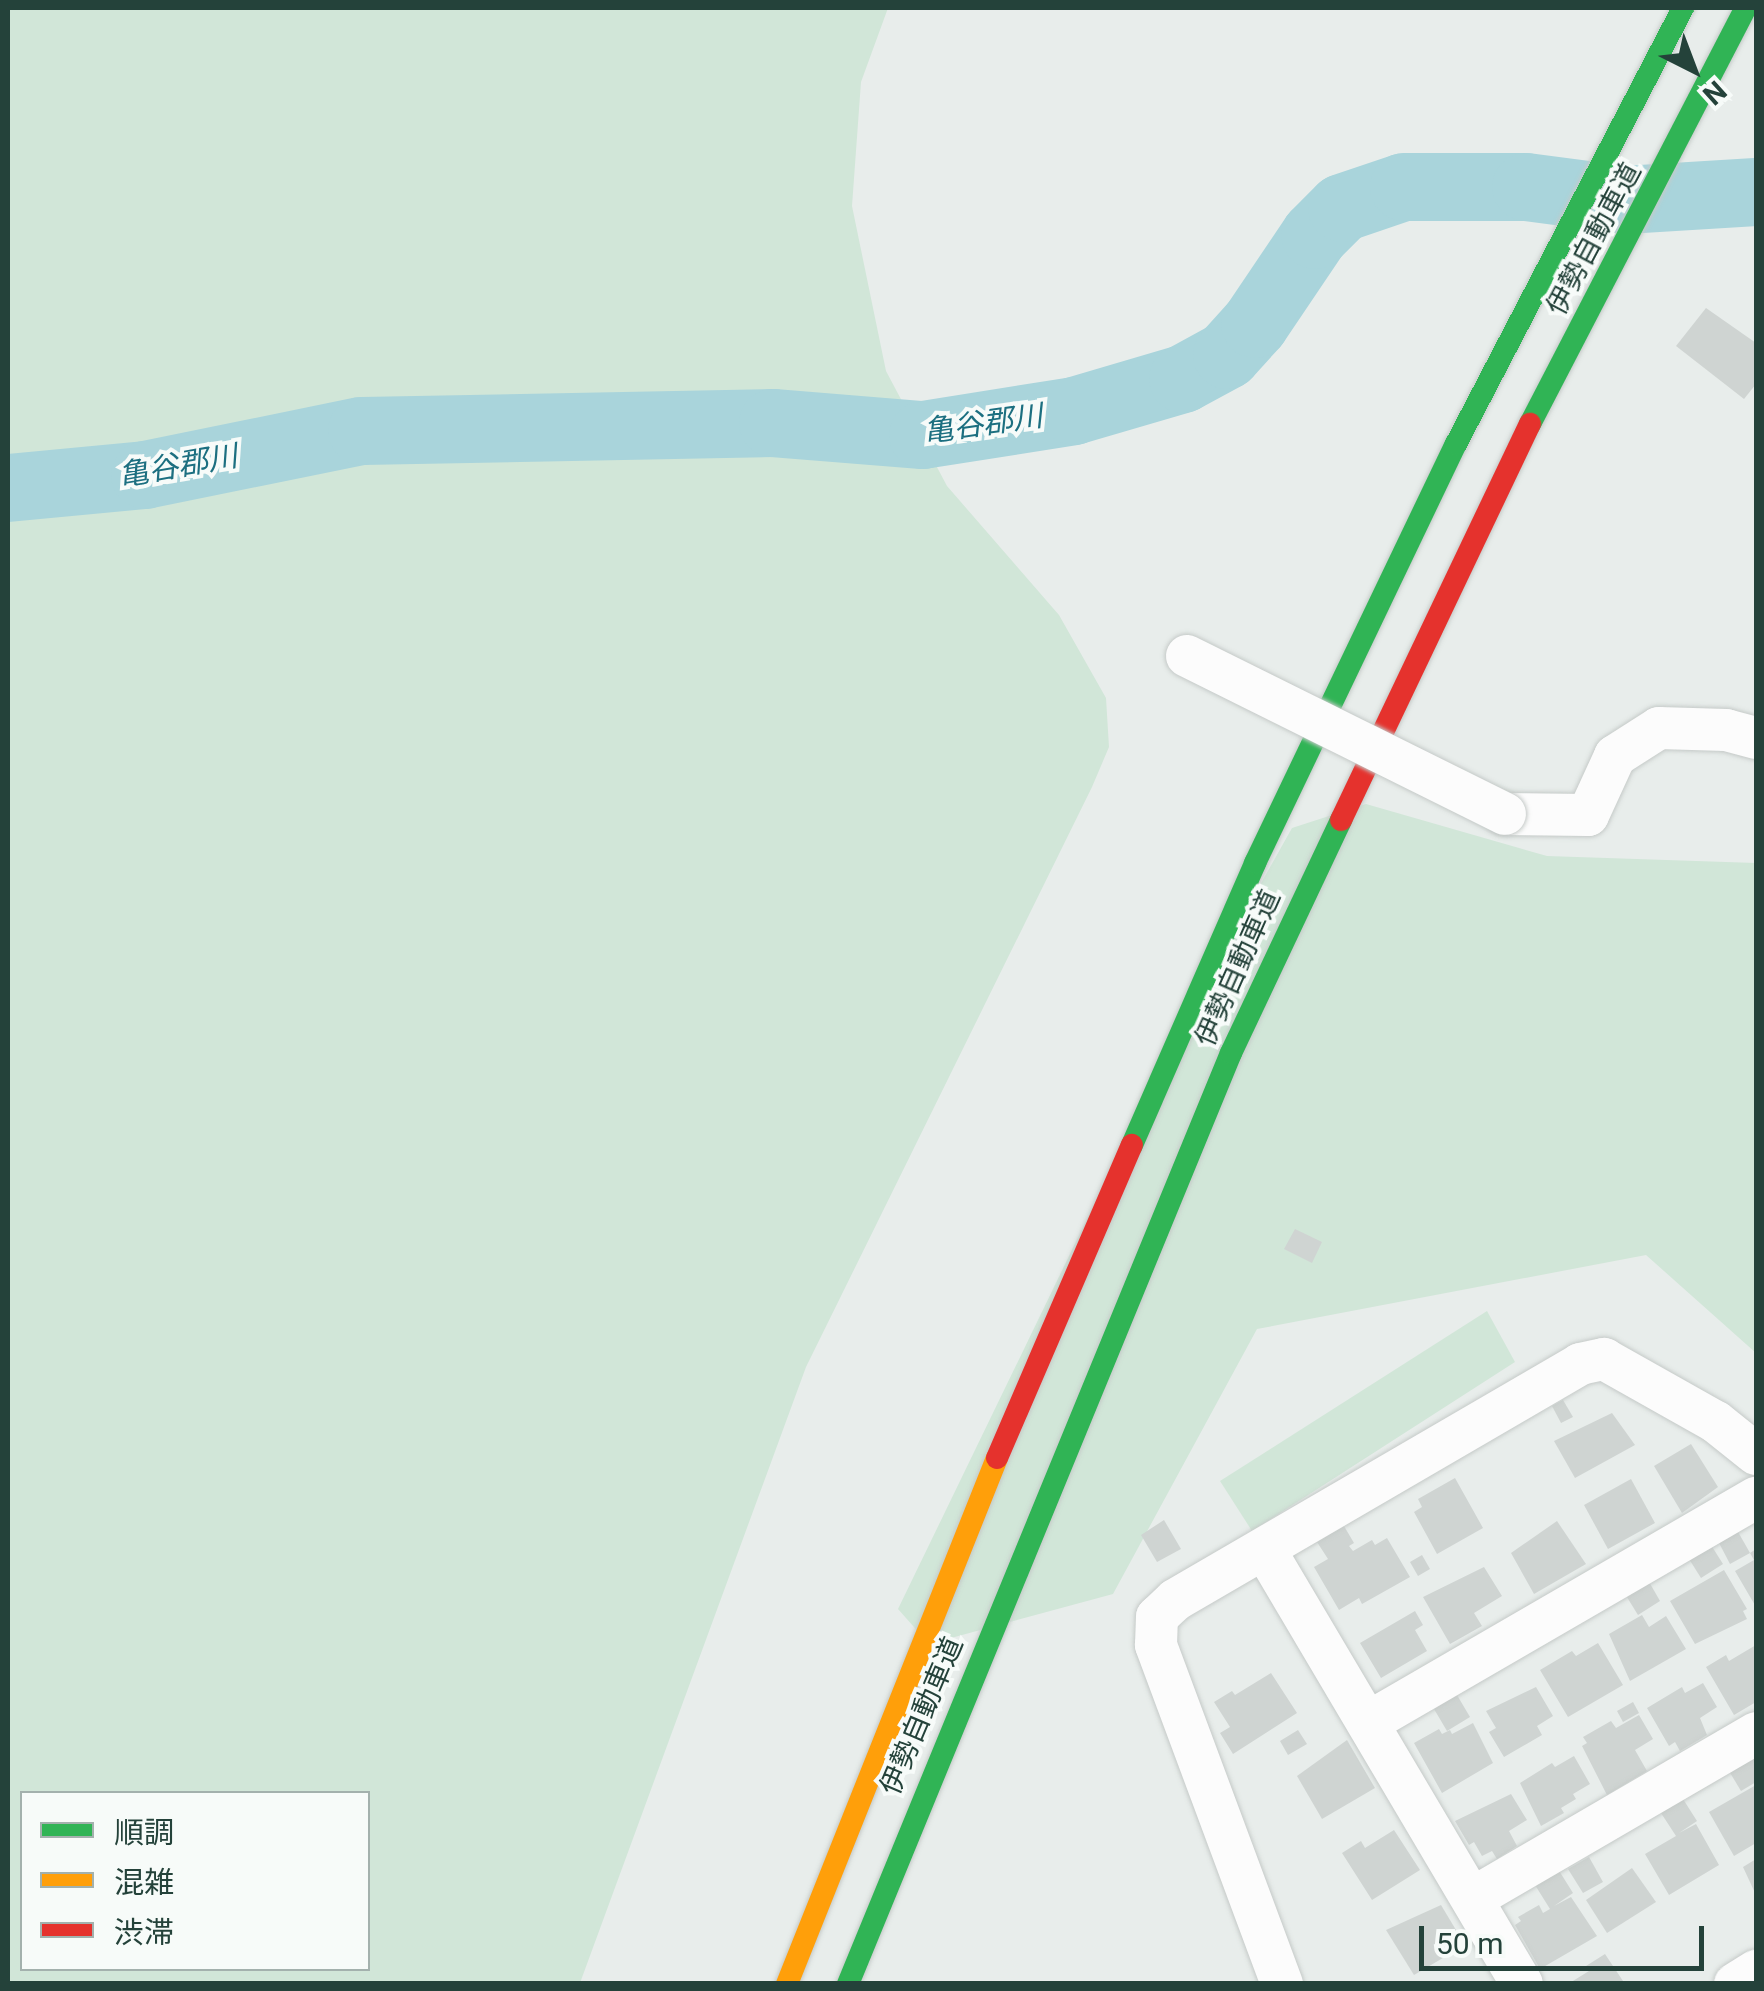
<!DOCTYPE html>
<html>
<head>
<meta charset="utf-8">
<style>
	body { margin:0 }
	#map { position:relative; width:1764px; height:1991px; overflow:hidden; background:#e8edeb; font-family:Roboto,"Noto Sans JP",sans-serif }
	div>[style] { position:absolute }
	.green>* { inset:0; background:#d1e6d8 }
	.river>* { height:68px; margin:-34px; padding:0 34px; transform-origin:34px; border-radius:34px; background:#a9d4db }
	.building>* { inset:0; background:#cfd4d2 }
	.roads { filter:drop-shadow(0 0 2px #c5cac8) drop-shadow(0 0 2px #c5cac8) }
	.street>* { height:42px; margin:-21px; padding:0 21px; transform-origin:21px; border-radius:21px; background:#fcfcfc }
	.fast>* { height:22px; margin:-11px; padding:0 11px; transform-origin:11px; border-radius:11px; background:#30b455 }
	.slow>* { height:22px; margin:-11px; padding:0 11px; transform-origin:11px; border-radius:11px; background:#ff9f0a }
	.jam>* { height:22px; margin:-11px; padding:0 11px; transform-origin:11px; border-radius:11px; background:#e5322d }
	.bridges { filter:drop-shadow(0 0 2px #c5cac8) drop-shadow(0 0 2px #c5cac8) }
	.street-bridge>* { height:42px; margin:-21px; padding:0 21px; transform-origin:21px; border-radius:21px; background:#fcfcfc }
	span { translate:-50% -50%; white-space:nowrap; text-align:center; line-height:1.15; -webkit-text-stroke:8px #f7fbf9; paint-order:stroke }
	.street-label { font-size:28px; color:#24423a }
	.water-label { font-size:30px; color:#1c6f80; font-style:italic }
	.frame { position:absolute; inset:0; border:10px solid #24423a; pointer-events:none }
	.legend { position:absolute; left:20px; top:1791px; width:350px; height:180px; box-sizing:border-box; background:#f7fbf9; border:2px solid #a3b1ad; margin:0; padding:12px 18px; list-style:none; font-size:30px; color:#24423a }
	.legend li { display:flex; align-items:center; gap:20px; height:50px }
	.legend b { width:50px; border:2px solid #a3b1ad }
	.north { position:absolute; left:1644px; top:20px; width:100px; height:100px; -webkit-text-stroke:8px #f7fbf9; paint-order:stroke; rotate:138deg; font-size:28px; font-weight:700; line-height:40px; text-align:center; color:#24423a }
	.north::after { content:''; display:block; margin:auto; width:35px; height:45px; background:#24423a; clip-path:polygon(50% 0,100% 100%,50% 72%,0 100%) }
	.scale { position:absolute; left:1419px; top:1926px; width:285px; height:45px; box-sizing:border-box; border:5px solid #24423a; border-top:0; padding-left:12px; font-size:30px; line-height:35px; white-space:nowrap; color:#24423a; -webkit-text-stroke:8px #f7fbf9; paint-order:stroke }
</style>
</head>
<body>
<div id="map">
	<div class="green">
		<i style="clip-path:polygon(evenodd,8px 8px,888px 8px,861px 82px,852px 206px,886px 371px,947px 486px,1059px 615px,1106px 698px,1109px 747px,1092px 787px,806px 1367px,580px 1983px,8px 1983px,8px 8px,22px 1794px,368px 1794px,368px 1968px,22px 1968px,22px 1794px)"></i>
		<i style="clip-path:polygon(1366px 804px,1547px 856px,1756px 863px,1756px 1353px,1646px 1255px,1257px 1329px,1113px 1594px,929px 1644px,898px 1609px,1178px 1031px,1292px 828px)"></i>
		<i style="clip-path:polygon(1487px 1311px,1515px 1362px,1252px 1531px,1220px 1481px)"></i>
	</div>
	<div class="river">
		<i style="left:8px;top:488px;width:138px;rotate:-5.4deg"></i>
		<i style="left:145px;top:475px;width:221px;rotate:-11.5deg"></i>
		<i style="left:362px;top:431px;width:411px;rotate:-1.1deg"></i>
		<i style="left:773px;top:423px;width:150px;rotate:4.6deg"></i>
		<i style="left:923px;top:435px;width:153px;rotate:-9deg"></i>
		<i style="left:1074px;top:411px;width:114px;rotate:-16.4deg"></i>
		<i style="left:1183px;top:379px;width:50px;rotate:-28.6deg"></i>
		<i style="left:1227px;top:355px;width:42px;rotate:-47.9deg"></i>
		<i style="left:1255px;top:324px;width:107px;rotate:-56deg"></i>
		<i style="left:1315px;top:235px;width:38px;rotate:-45deg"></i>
		<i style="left:1342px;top:208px;width:65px;rotate:-18.7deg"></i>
		<i style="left:1404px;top:187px;width:122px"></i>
		<i style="left:1526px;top:187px;width:100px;rotate:7.5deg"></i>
		<i style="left:1625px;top:200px;width:131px;rotate:-3.5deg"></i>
	</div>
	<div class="building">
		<i style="clip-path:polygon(1706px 308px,1756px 343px,1756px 384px,1744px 399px,1676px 346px)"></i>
		<i style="clip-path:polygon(1295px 1229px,1322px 1242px,1312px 1263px,1284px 1249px)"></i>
		<i style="clip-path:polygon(1563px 1400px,1573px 1417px,1561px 1423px,1552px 1406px)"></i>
		<i style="clip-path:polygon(1612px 1413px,1635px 1445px,1575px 1478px,1554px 1441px)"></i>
		<i style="clip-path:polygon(1691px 1444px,1718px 1487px,1682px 1513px,1654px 1466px)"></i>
		<i style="clip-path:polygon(1455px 1478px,1483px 1528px,1437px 1554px,1414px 1512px,1422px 1507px,1418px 1499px)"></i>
		<i style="clip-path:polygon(1631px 1479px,1655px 1523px,1608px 1549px,1584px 1505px)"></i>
		<i style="clip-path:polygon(1164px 1520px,1181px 1549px,1157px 1562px,1141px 1535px)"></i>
		<i style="clip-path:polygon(1557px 1521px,1586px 1564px,1534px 1594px,1511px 1553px)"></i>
		<i style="clip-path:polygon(1344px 1526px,1354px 1543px,1349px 1546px,1353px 1551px,1372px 1540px,1375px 1545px,1387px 1538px,1410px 1577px,1362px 1604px,1359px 1598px,1339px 1610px,1314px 1567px,1328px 1559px,1317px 1542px)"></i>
		<i style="clip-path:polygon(1737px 1530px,1750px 1553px,1730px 1564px,1718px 1541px)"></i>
		<i style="clip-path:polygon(1711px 1545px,1723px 1564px,1701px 1578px,1689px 1559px)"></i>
		<i style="clip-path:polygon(1756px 1549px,1756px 1607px,1735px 1571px,1754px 1560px,1750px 1553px)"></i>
		<i style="clip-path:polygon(1422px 1555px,1430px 1569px,1418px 1576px,1410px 1562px)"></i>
		<i style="clip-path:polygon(1484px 1567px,1502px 1596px,1474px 1613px,1482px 1626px,1450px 1644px,1423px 1597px)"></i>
		<i style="clip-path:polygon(1724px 1570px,1747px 1609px,1743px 1611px,1747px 1619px,1695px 1644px,1670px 1601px)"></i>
		<i style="clip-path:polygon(1648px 1580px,1660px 1601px,1638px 1615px,1625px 1594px)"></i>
		<i style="clip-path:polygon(1415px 1611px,1423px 1625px,1415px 1630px,1427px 1651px,1381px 1678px,1360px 1643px)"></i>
		<i style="clip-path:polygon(1642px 1615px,1649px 1627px,1666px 1616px,1686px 1649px,1630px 1681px,1609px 1634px)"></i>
		<i style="clip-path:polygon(1598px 1643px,1623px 1685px,1568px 1717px,1540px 1670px,1572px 1651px,1576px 1656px)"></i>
		<i style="clip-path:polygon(1756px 1645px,1756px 1702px,1734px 1715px,1706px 1667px,1726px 1655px,1729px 1661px)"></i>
		<i style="clip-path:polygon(1271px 1673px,1297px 1713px,1233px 1754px,1220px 1733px,1230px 1727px,1214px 1702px,1232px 1691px,1235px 1695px)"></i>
		<i style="clip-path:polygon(1703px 1683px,1717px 1707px,1700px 1718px,1707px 1735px,1680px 1751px,1675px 1742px,1669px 1746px,1647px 1708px,1682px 1687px,1685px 1693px)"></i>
		<i style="clip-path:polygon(1536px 1687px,1553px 1716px,1537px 1726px,1542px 1735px,1504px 1757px,1489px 1732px,1496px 1728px,1486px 1711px)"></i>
		<i style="clip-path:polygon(1457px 1695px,1470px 1717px,1447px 1731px,1434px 1709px)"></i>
		<i style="clip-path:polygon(1633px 1702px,1639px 1713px,1623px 1722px,1617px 1711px)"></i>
		<i style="clip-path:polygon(1639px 1715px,1653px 1739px,1635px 1750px,1647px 1771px,1607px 1795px,1582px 1746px,1587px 1743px,1583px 1737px,1611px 1721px,1616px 1728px)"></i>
		<i style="clip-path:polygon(1473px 1723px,1493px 1763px,1442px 1793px,1414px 1743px,1439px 1729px,1442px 1734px,1450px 1730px,1452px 1734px)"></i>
		<i style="clip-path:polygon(1298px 1730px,1307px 1744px,1288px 1755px,1280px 1741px)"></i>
		<i style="clip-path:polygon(1347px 1740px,1375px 1788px,1322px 1819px,1297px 1776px)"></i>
		<i style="clip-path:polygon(1574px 1756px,1590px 1784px,1573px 1794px,1576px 1799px,1561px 1808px,1564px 1813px,1541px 1826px,1520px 1783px,1552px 1763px,1555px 1767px)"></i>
		<i style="clip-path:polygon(1754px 1756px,1756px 1782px,1741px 1791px,1729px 1771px)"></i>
		<i style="clip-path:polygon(1756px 1785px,1756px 1843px,1734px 1856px,1709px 1812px)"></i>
		<i style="clip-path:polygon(1511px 1794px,1527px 1820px,1509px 1831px,1517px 1846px,1497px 1859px,1492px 1851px,1482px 1856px,1474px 1842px,1469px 1845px,1455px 1821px)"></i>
		<i style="clip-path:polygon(1683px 1799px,1697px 1821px,1679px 1833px,1696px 1824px,1719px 1865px,1669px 1895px,1645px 1854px,1676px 1836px,1661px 1813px)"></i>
		<i style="clip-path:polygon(1394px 1830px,1420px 1870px,1372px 1900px,1342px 1853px,1361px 1841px,1365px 1848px)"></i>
		<i style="clip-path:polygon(1589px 1857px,1603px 1882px,1583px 1893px,1568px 1869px)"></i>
		<i style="clip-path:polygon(1756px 1859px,1756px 1895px,1743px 1867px)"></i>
		<i style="clip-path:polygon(1632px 1868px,1656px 1902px,1607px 1933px,1586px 1900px)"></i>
		<i style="clip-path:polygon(1558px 1869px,1573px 1893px,1554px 1906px,1571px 1897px,1597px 1936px,1540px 1969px,1515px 1925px,1521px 1921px,1518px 1917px,1539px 1905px,1543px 1913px,1550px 1909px,1535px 1885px)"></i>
		<i style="clip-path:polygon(1441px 1905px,1465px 1945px,1414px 1975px,1386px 1930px)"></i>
		<i style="clip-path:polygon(1605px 1954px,1625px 1984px,1568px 1984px,1589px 1971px,1586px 1966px)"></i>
	</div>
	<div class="roads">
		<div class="street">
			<i style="left:1505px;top:814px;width:83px;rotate:0.7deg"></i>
			<i style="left:1588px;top:815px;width:65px;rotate:-65.4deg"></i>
			<i style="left:1615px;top:756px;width:52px;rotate:-32.5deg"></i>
			<i style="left:1659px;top:728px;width:67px;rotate:1.7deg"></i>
			<i style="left:1726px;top:730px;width:31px;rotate:15deg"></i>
			<i style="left:1265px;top:1550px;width:504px;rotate:59.37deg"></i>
			<i style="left:1369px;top:1722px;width:447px;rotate:-30.1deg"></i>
			<i style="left:1473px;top:1898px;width:328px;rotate:-30.2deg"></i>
			<i style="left:1282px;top:1984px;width:362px;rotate:-110.4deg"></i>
			<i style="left:1156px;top:1645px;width:28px;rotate:-88deg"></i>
			<i style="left:1157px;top:1617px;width:25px;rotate:-43deg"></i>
			<i style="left:1175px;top:1600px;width:469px;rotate:-30.2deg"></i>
			<i style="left:1580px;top:1364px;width:25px;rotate:-12deg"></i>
			<i style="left:1604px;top:1359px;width:129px;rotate:29.4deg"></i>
			<i style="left:1716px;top:1422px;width:51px;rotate:38.7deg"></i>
			<i style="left:1735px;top:1984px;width:25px;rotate:-32deg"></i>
		</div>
		<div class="fast">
			<i style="left:1530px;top:424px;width:469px;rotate:-62.6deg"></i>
			<i style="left:1132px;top:1145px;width:308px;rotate:-66.4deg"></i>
			<i style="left:1255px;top:863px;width:465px;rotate:-64.4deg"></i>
			<i style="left:1456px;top:444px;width:492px;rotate:-62.5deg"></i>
			<i style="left:848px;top:1984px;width:1007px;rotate:-67.64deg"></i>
			<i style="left:1231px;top:1053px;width:258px;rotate:-64.7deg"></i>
		</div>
		<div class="slow">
			<i style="left:787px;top:1984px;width:566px;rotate:-68.24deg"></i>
		</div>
		<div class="jam">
			<i style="left:1341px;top:820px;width:439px;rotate:-64.5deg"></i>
			<i style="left:997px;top:1458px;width:341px;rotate:-66.7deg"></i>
		</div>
	</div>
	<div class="bridges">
		<div class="street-bridge">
			<i style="left:1187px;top:656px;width:355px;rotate:26.4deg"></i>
		</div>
	</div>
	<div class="street-label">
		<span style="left:1594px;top:239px;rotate:-62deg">伊勢自動車道</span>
		<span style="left:1238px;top:968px;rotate:-66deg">伊勢自動車道</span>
		<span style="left:922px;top:1716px;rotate:-67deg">伊勢自動車道</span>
	</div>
	<div class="water-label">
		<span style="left:983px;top:424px;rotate:-8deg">亀谷郡川</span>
		<span style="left:178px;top:466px;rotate:-10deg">亀谷郡川</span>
	</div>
	<div class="frame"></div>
	<ul class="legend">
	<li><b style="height:12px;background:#30b455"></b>順調</li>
	<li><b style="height:12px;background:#ff9f0a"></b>混雑</li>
	<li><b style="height:12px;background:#e5322d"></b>渋滞</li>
	</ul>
	<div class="north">N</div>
	<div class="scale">50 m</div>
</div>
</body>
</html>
